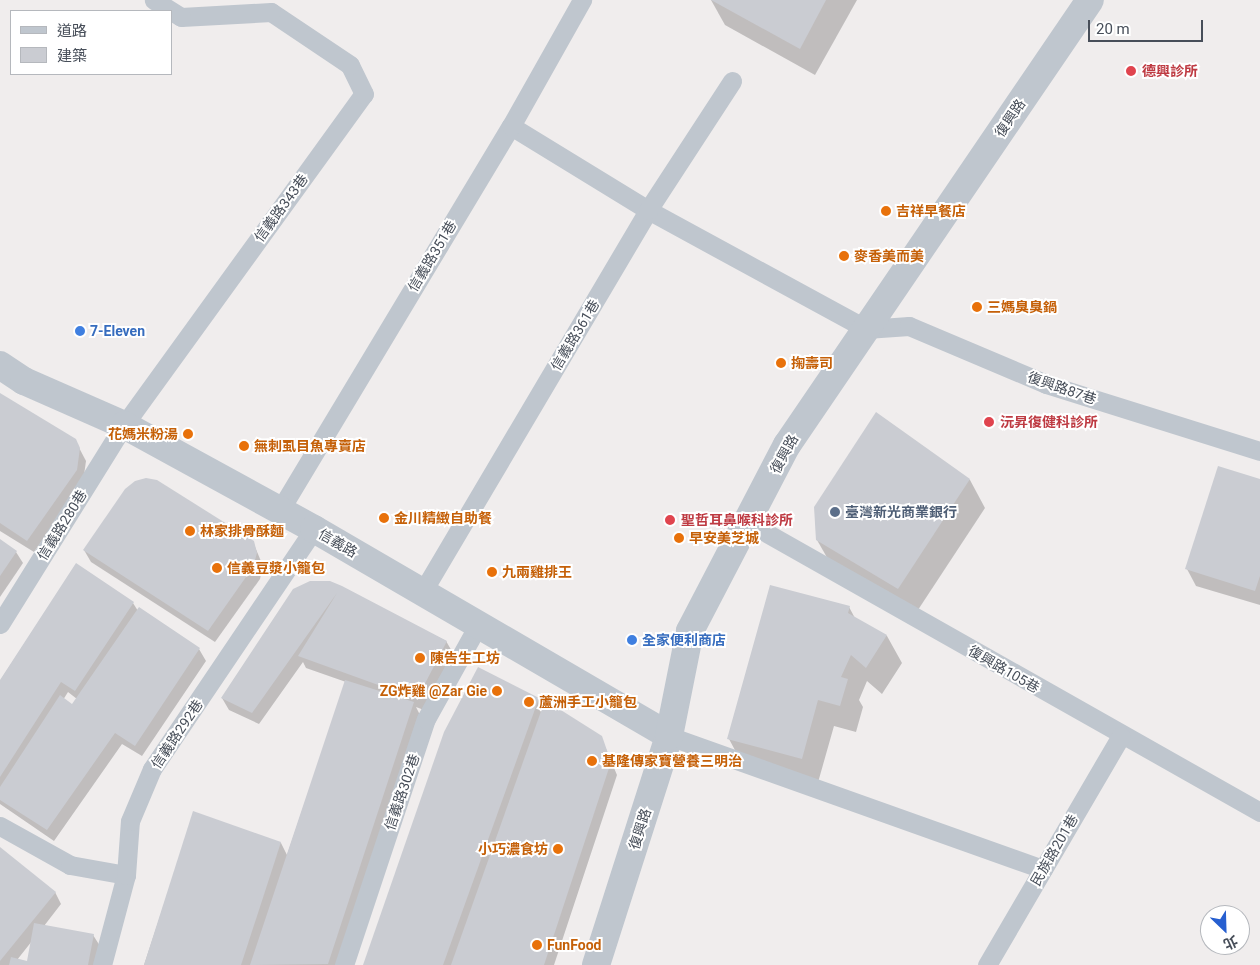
<!DOCTYPE html>
<html>
<head>
<meta charset="utf-8">
<style>
	body { margin:0 }
	#map { position:relative; width:1260px; height:965px; overflow:hidden; background:#f0eded; font-family:Roboto,"Noto Sans TC",sans-serif }
	div>[style] { position:absolute }
	.shadow>* { inset:0; background:#0003 }
	.building>* { inset:0; background:#caccd2 }
	.service>* { height:19px; margin:-9.5px; padding:0 9.5px; transform-origin:9.5px; border-radius:9.5px; background:#bfc6ce }
	.tertiary>* { height:28px; margin:-14px; padding:0 14px; transform-origin:14px; border-radius:14px; background:#bfc6ce }
	.dots>* { width:14px; height:14px; translate:-50% -50%; box-sizing:border-box; border:2px solid #fff; border-radius:50% }
	span { translate:-50% -50%; white-space:nowrap; text-align:center; line-height:1.15; -webkit-text-stroke:4px #fff; paint-order:stroke }
	.health-label { font-size:14px; color:#be3a42; font-weight:700 }
	.left { translate:0 -50%; text-align:left }
	.street-label { font-size:14px; color:#474e59 }
	.food-label { font-size:14px; color:#c56008; font-weight:700 }
	.right { translate:-100% -50%; text-align:right }
	.shop-label { font-size:14px; color:#366cbe; font-weight:700 }
	.service-label { font-size:14px; color:#4e5e75; font-weight:700 }
	.legend { position:absolute; left:10px; top:10px; width:162px; height:65px; box-sizing:border-box; background:#fff; border:1px solid #b5b8bd; margin:0; padding:6px 9px; list-style:none; font-size:15px; color:#474e59 }
	.legend li { display:flex; align-items:center; gap:10px; height:25px }
	.legend b { width:25px; border:1px solid #b5b8bd }
	.north { position:absolute; left:1200px; top:905px; width:50px; height:50px; box-sizing:border-box; background:#fff; border:1px solid #b5b8bd; border-radius:50%; rotate:156deg; font-size:14px; font-weight:700; line-height:20px; text-align:center; color:#474e59 }
	.north::after { content:''; display:block; margin:auto; width:18px; height:22px; background:#275fd0; clip-path:polygon(50% 0,100% 100%,50% 72%,0 100%) }
	.scale { position:absolute; left:1088px; top:20px; width:115px; height:22px; box-sizing:border-box; border:2px solid #474e59; border-top:0; padding-left:6px; font-size:15px; line-height:18px; white-space:nowrap; color:#474e59; -webkit-text-stroke:4px #fff; paint-order:stroke }
</style>
</head>
<body>
<div id="map">
	<div class="shadow">
		<i style="clip-path:polygon(711px 0,857px 0,815px 75px,725px 25px)"></i>
		<i style="clip-path:polygon(0 395px,75px 440px,86px 461px,83px 482px,34px 552px,0 531px)"></i>
		<i style="clip-path:polygon(877px 414px,970px 480px,985px 508px,914px 616px,833px 568px,817px 540px)"></i>
		<i style="clip-path:polygon(1260px 481px,1260px 605px,1196px 586px,1187px 569px)"></i>
		<i style="clip-path:polygon(0 541px,16px 552px,23px 563px,0 597px)"></i>
		<i style="clip-path:polygon(253px 542px,263px 566px,260px 579px,215px 642px,91px 562px,84px 550px)"></i>
		<i style="clip-path:polygon(evenodd,76px 565px,133px 603px,138px 611px,139px 608px,199px 649px,206px 661px,142px 756px,122px 744px,54px 841px,0 804px,0 681px,76px 565px,68px 692px,77px 699px,72px 706px,63px 700px,68px 692px)"></i>
		<i style="clip-path:polygon(329px 582px,446px 641px,453px 653px,424px 710px,416px 707px,420px 715px,337px 965px,144px 965px,194px 813px,281px 843px,287px 855px,346px 682px,306px 668px,303px 662px,259px 724px,229px 710px,222px 698px)"></i>
		<i style="clip-path:polygon(849px 607px,856px 620px,887px 636px,902px 663px,882px 694px,867px 681px,859px 700px,863px 707px,856px 732px,834px 726px,817px 786px,744px 767px,729px 739px)"></i>
		<i style="clip-path:polygon(538px 699px,543px 708px,601px 737px,617px 775px,554px 965px,366px 965px)"></i>
		<i style="clip-path:polygon(evenodd,0 849px,55px 892px,61px 904px,44px 926px,93px 935px,100px 946px,96px 965px,0 965px,0 849px,32px 941px,28px 962px,17px 960px,32px 941px)"></i>
	</div>
	<div class="building">
		<i style="clip-path:polygon(711px 0,826px 0,800px 49px)"></i>
		<i style="clip-path:polygon(0 393px,76px 439px,80px 448px,77px 470px,27px 541px,0 523px)"></i>
		<i style="clip-path:polygon(876px 412px,970px 479px,898px 589px,816px 540px,814px 507px)"></i>
		<i style="clip-path:polygon(1218px 466px,1260px 479px,1260px 576px,1255px 591px,1185px 569px)"></i>
		<i style="clip-path:polygon(146px 478px,157px 480px,254px 541px,257px 553px,253px 567px,208px 631px,83px 550px,125px 489px,135px 481px)"></i>
		<i style="clip-path:polygon(0 539px,17px 551px,0 576px)"></i>
		<i style="clip-path:polygon(76px 563px,134px 602px,75px 691px,61px 682px,0 777px,0 680px)"></i>
		<i style="clip-path:polygon(310px 581px,330px 581px,342px 586px,447px 641px,417px 699px,298px 656px,337px 593px,252px 713px,221px 698px,293px 589px)"></i>
		<i style="clip-path:polygon(770px 585px,850px 606px,848px 613px,887px 635px,866px 668px,851px 655px,841px 677px,848px 679px,840px 706px,818px 700px,802px 759px,727px 739px)"></i>
		<i style="clip-path:polygon(139px 607px,200px 648px,135px 746px,115px 733px,47px 830px,0 800px,0 787px,60px 695px,72px 704px)"></i>
		<i style="clip-path:polygon(478px 667px,539px 698px,443px 965px,363px 965px,444px 732px)"></i>
		<i style="clip-path:polygon(345px 680px,414px 702px,328px 964px,250px 965px)"></i>
		<i style="clip-path:polygon(545px 700px,602px 736px,611px 762px,544px 965px,451px 965px)"></i>
		<i style="clip-path:polygon(193px 811px,281px 842px,271px 873px,241px 965px,144px 965px)"></i>
		<i style="clip-path:polygon(0 847px,56px 892px,0 961px)"></i>
		<i style="clip-path:polygon(34px 923px,94px 934px,88px 965px,9px 965px,11px 957px,27px 961px)"></i>
	</div>
	<div class="service">
		<i style="left:511px;top:126px;width:161px;rotate:31.5deg"></i>
		<i style="left:648px;top:210px;width:248px;rotate:28.6deg"></i>
		<i style="left:866px;top:329px;width:43px;rotate:-4deg"></i>
		<i style="left:909px;top:326px;width:149px;rotate:22.9deg"></i>
		<i style="left:1046px;top:384px;width:224px;rotate:17.4deg"></i>
		<i style="left:280px;top:510px;width:448px;rotate:-59deg"></i>
		<i style="left:511px;top:126px;width:145px;rotate:-60.6deg"></i>
		<i style="left:749px;top:523px;width:587px;rotate:29.49deg"></i>
		<i style="left:423px;top:591px;width:442px;rotate:-59.4deg"></i>
		<i style="left:648px;top:210px;width:154px;rotate:-56.9deg"></i>
		<i style="left:0;top:624px;width:234px;rotate:-58.1deg"></i>
		<i style="left:124px;top:425px;width:409px;rotate:-54.1deg"></i>
		<i style="left:364px;top:94px;width:32px;rotate:-116deg"></i>
		<i style="left:350px;top:65px;width:95px;rotate:-146.1deg"></i>
		<i style="left:271px;top:12px;width:90px;rotate:176.8deg"></i>
		<i style="left:181px;top:17px;width:32px;rotate:-148deg"></i>
		<i style="left:669px;top:736px;width:397px;rotate:19.6deg"></i>
		<i style="left:0;top:826px;width:80px;rotate:29.1deg"></i>
		<i style="left:70px;top:865px;width:57px;rotate:10.1deg"></i>
		<i style="left:102px;top:965px;width:93px;rotate:-75.1deg"></i>
		<i style="left:126px;top:875px;width:54px;rotate:-85.8deg"></i>
		<i style="left:130px;top:821px;width:56px;rotate:-67.1deg"></i>
		<i style="left:152px;top:769px;width:290px;rotate:-56deg"></i>
		<i style="left:344px;top:965px;width:259px;rotate:-71.6deg"></i>
		<i style="left:426px;top:719px;width:105px;rotate:-61deg"></i>
		<i style="left:987px;top:965px;width:265px;rotate:-59.7deg"></i>
	</div>
	<div class="tertiary">
		<i style="left:0;top:365px;width:29px;rotate:34deg"></i>
		<i style="left:24px;top:381px;width:109px;rotate:23.7deg"></i>
		<i style="left:124px;top:425px;width:217px;rotate:28.7deg"></i>
		<i style="left:314px;top:529px;width:411px;rotate:30.2deg"></i>
		<i style="left:596px;top:965px;width:240px;rotate:-72.3deg"></i>
		<i style="left:669px;top:736px;width:107px;rotate:-78.7deg"></i>
		<i style="left:690px;top:631px;width:210px;rotate:-62.5deg"></i>
		<i style="left:787px;top:445px;width:538px;rotate:-55.75deg"></i>
	</div>
	<div class="dots">
		<i style="left:1131px;top:71px;background:#e0444e"></i>
		<i style="left:886px;top:211px;background:#e8710a"></i>
		<i style="left:844px;top:256px;background:#e8710a"></i>
		<i style="left:977px;top:307px;background:#e8710a"></i>
		<i style="left:80px;top:331px;background:#3f7fe0"></i>
		<i style="left:781px;top:363px;background:#e8710a"></i>
		<i style="left:989px;top:422px;background:#e0444e"></i>
		<i style="left:188px;top:434px;background:#e8710a"></i>
		<i style="left:244px;top:446px;background:#e8710a"></i>
		<i style="left:835px;top:512px;background:#5c6f8a"></i>
		<i style="left:384px;top:518px;background:#e8710a"></i>
		<i style="left:670px;top:520px;background:#e0444e"></i>
		<i style="left:190px;top:531px;background:#e8710a"></i>
		<i style="left:679px;top:538px;background:#e8710a"></i>
		<i style="left:217px;top:568px;background:#e8710a"></i>
		<i style="left:492px;top:572px;background:#e8710a"></i>
		<i style="left:632px;top:640px;background:#3f7fe0"></i>
		<i style="left:420px;top:658px;background:#e8710a"></i>
		<i style="left:497px;top:691px;background:#e8710a"></i>
		<i style="left:529px;top:702px;background:#e8710a"></i>
		<i style="left:592px;top:761px;background:#e8710a"></i>
		<i style="left:558px;top:849px;background:#e8710a"></i>
		<i style="left:537px;top:945px;background:#e8710a"></i>
	</div>
	<div class="health-label">
		<span class="left" style="left:1142px;top:71px">德興診所</span>
		<span class="left" style="left:1000px;top:422px">沅昇復健科診所</span>
		<span class="left" style="left:681px;top:520px">聖哲耳鼻喉科診所</span>
	</div>
	<div class="street-label">
		<span style="left:1010px;top:118px;rotate:-56deg">復興路</span>
		<span style="left:281px;top:208px;rotate:-54deg">信義路343巷</span>
		<span style="left:432px;top:256px;rotate:-59deg">信義路351巷</span>
		<span style="left:575px;top:335px;rotate:-59deg">信義路361巷</span>
		<span style="left:1062px;top:388px;rotate:19deg">復興路87巷</span>
		<span style="left:784px;top:454px;rotate:-61deg">復興路</span>
		<span style="left:62px;top:525px;rotate:-58deg">信義路280巷</span>
		<span style="left:338px;top:543px;rotate:30deg">信義路</span>
		<span style="left:1004px;top:669px;rotate:30deg">復興路105巷</span>
		<span style="left:177px;top:734px;rotate:-56deg">信義路292巷</span>
		<span style="left:402px;top:792px;rotate:-71deg">信義路302巷</span>
		<span style="left:640px;top:829px;rotate:-72deg">復興路</span>
		<span style="left:1054px;top:850px;rotate:-60deg">民族路201巷</span>
	</div>
	<div class="food-label">
		<span class="left" style="left:896px;top:211px">吉祥早餐店</span>
		<span class="left" style="left:854px;top:256px">麥香美而美</span>
		<span class="left" style="left:987px;top:307px">三媽臭臭鍋</span>
		<span class="left" style="left:791px;top:363px">掬壽司</span>
		<span class="right" style="left:178px;top:434px">花媽米粉湯</span>
		<span class="left" style="left:254px;top:446px">無刺虱目魚專賣店</span>
		<span class="left" style="left:394px;top:518px">金川精緻自助餐</span>
		<span class="left" style="left:200px;top:531px">林家排骨酥麵</span>
		<span class="left" style="left:689px;top:538px">早安美芝城</span>
		<span class="left" style="left:227px;top:568px">信義豆漿小籠包</span>
		<span class="left" style="left:502px;top:572px">九兩雞排王</span>
		<span class="left" style="left:430px;top:658px">陳告生工坊</span>
		<span class="right" style="left:487px;top:691px">ZG炸雞 @Zar Gie</span>
		<span class="left" style="left:539px;top:702px">蘆洲手工小籠包</span>
		<span class="left" style="left:602px;top:761px">基隆傳家寶營養三明治</span>
		<span class="right" style="left:548px;top:849px">小巧濃食坊</span>
		<span class="left" style="left:547px;top:945px">FunFood</span>
	</div>
	<div class="shop-label">
		<span class="left" style="left:90px;top:331px">7-Eleven</span>
		<span class="left" style="left:642px;top:640px">全家便利商店</span>
	</div>
	<div class="service-label">
		<span class="left" style="left:845px;top:512px">臺灣新光商業銀行</span>
	</div>
	<ul class="legend">
	<li><b style="height:6px;background:#bfc6ce"></b>道路</li>
	<li><b style="height:14px;background:#caccd2"></b>建築</li>
	</ul>
	<div class="north">北</div>
	<div class="scale">20 m</div>
</div>
</body>
</html>
